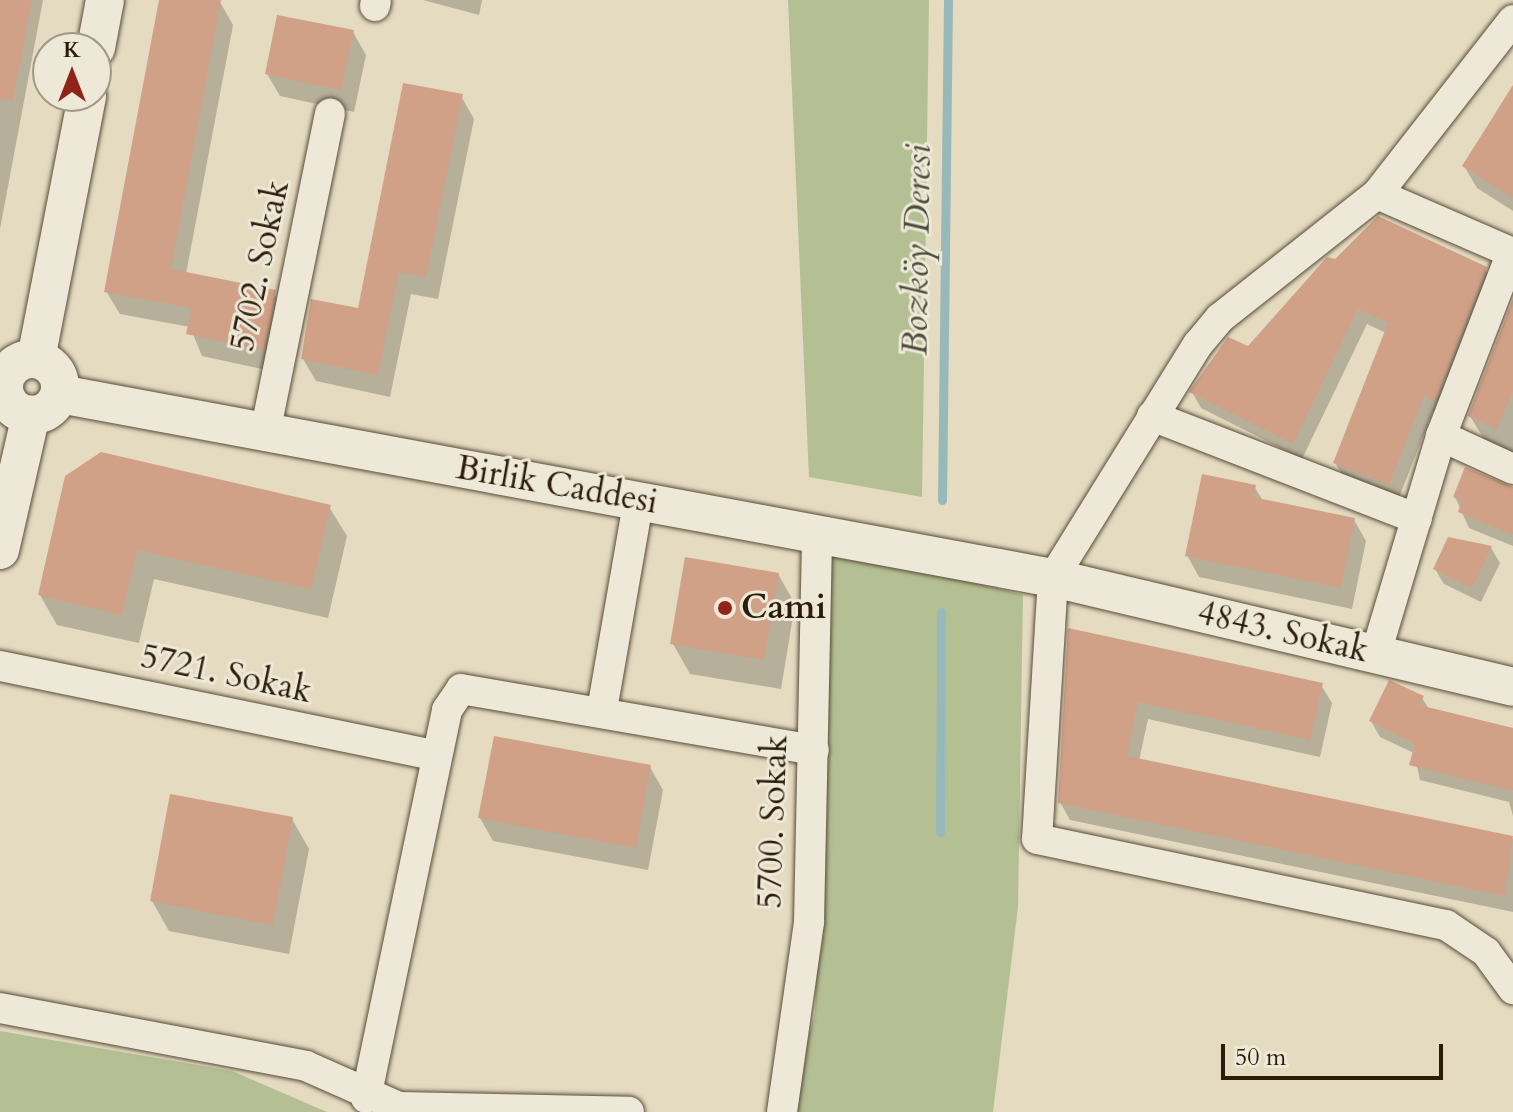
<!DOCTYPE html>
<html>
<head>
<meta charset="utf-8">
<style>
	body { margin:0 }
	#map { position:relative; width:1513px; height:1112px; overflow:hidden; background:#e4dbc1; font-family:Cardo,serif }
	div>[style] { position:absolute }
	.green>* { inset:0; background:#b4c093 }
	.shadow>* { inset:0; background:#0003 }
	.stream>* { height:9px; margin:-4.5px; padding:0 4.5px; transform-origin:4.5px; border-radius:4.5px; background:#97b9b9 }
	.building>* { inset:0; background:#d1a187 }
	.roads { filter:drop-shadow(0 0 2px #5a4c38) drop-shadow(0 0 2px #5a4c38) }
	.minor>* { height:30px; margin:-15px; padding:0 15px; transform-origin:15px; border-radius:15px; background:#ede8d7 }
	.tertiary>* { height:38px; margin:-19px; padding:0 19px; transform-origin:19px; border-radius:19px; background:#ede8d7 }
	.tertiary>.ring { margin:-19px; padding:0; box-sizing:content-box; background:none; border:38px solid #ede8d7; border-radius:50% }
	.dots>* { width:22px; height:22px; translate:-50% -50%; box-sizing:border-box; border:4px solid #ede8d7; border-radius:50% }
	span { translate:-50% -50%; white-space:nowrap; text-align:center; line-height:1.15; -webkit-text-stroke:6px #ede8d7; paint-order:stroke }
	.street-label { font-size:34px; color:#2c1d0a }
	.poi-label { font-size:34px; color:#2c1d0a; font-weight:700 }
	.left { translate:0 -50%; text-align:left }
	.water-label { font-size:36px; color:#4c4c3f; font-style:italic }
	.north { position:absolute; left:32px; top:32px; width:80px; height:80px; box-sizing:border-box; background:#ede8d7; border:2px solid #a09785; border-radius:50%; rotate:0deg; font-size:22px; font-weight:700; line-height:32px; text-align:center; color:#2c1d0a }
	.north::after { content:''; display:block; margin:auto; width:28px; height:36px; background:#8f2418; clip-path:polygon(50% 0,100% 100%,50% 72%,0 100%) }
	.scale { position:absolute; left:1221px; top:1044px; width:222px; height:36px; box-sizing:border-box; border:4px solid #2c1d0a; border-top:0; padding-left:10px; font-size:24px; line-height:28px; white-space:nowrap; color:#2c1d0a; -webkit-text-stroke:6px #ede8d7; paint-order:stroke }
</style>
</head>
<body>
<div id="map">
	<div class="green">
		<i style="clip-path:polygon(788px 0,929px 0,922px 497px,809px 477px)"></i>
		<i style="clip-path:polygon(827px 546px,1023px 595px,1018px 907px,993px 1112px,788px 1112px,815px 1013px)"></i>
		<i style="clip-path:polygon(0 1031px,232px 1071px,327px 1112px,0 1112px)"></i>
	</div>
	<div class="shadow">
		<i style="clip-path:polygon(0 0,43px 0,0 229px)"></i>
		<i style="clip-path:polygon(161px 0,220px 2px,233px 25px,186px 274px,274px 293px,287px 316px,276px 372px,202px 356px,190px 327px,120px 314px,106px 291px)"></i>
		<i style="clip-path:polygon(423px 0,482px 0,479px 15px)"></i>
		<i style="clip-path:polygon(353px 32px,366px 55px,354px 112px,280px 96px,267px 74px)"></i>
		<i style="clip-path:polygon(1513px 94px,1513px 211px,1477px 188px,1464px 166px)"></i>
		<i style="clip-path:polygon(461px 96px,474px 119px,438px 299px,411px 294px,390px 397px,316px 381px,303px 359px,360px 311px)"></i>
		<i style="clip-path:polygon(1327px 259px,1485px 269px,1495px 285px,1444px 416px,1433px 411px,1398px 500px,1345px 479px,1335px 463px,1386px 333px,1367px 324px,1302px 459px,1201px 408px,1192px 392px,1249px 349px)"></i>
		<i style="clip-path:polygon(1513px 305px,1513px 461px,1490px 449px,1470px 416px)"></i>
		<i style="clip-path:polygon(67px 477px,329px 507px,347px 536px,328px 618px,154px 579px,139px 643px,57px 625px,40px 595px)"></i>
		<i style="clip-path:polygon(1254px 486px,1263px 501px,1354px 520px,1366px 541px,1352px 609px,1199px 577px,1187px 555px)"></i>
		<i style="clip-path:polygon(1513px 489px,1513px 546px,1469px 528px,1455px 497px)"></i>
		<i style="clip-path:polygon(1449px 540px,1491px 548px,1500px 563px,1481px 602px,1444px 584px,1435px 569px)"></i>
		<i style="clip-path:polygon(778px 574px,795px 604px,781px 689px,690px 674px,673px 644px)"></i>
		<i style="clip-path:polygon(1070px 630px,1321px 685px,1332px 703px,1320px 757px,1148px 719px,1139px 761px,1513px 839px,1513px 912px,1070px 820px,1060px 802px)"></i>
		<i style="clip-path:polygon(1422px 698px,1429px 709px,1513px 730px,1513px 816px,1509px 802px,1420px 780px,1414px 753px,1380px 737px,1371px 721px)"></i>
		<i style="clip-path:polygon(650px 767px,663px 790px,648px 870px,493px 841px,480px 818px)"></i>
		<i style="clip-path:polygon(292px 819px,309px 849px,289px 954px,169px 931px,152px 901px)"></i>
	</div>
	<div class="stream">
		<i style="left:942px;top:500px;width:500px;rotate:-89.31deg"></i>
		<i style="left:940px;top:832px;width:220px;rotate:-89.7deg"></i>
	</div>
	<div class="building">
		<i style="clip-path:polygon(0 0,32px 0,13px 100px,0 99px)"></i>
		<i style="clip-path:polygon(159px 0,221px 0,171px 269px,276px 290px,264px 350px,186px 334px,192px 308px,104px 292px)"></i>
		<i style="clip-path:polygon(277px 15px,354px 30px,341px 90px,265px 74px)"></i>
		<i style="clip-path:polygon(403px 83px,463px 94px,426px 277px,399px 272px,378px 375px,301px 359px,311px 299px,358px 308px)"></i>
		<i style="clip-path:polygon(1513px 85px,1513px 198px,1462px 166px)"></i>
		<i style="clip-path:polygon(1378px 216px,1487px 267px,1435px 401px,1424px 396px,1389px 485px,1333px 463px,1388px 323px,1358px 309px,1293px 444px,1189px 392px,1228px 337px,1248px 346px,1327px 257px,1335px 259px)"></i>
		<i style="clip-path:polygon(1513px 299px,1513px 391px,1497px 429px,1468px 416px)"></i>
		<i style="clip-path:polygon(101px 452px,331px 505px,311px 589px,137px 550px,122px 615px,38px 595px,65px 476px)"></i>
		<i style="clip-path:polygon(1465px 467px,1513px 487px,1513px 535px,1458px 512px,1462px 501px,1453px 497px)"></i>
		<i style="clip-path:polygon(1202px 474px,1256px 485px,1253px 497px,1355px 518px,1341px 588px,1185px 556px)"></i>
		<i style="clip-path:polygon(1448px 537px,1492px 546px,1472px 588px,1433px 569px)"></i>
		<i style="clip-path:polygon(685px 557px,779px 573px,764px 660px,670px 644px)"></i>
		<i style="clip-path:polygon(1068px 628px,1323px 683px,1310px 740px,1138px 702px,1127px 756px,1513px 836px,1505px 896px,1058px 803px)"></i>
		<i style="clip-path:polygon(1389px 680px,1424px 696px,1419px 705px,1513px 728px,1513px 791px,1409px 765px,1415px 744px,1369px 721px)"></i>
		<i style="clip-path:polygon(494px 736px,651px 765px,636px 848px,478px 818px)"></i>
		<i style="clip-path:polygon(170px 794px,293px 817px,273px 925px,150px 901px)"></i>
	</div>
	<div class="roads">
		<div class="minor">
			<i style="left:375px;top:6px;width:6px;rotate:-81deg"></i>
			<i style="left:1513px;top:20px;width:221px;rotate:128deg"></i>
			<i style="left:1377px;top:194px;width:200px;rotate:141.7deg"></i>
			<i style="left:1220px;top:318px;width:34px;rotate:130deg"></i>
			<i style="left:1198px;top:344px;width:275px;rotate:121.8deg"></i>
			<i style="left:1053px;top:578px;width:261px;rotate:93.5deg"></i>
			<i style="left:1037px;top:839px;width:418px;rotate:11.9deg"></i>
			<i style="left:1446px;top:925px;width:48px;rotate:34deg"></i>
			<i style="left:1486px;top:952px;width:46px;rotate:53.9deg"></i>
			<i style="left:1377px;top:194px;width:148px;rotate:23.5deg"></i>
			<i style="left:1152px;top:416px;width:284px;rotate:21.2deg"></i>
			<i style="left:265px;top:433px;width:326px;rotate:-78.5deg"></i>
			<i style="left:1441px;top:436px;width:79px;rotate:24.6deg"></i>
			<i style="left:1376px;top:653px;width:227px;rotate:-73.3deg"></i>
			<i style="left:1441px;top:436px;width:197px;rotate:-68.9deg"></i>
			<i style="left:0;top:666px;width:446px;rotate:11.6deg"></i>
			<i style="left:602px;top:710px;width:214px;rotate:-80.1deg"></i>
			<i style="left:0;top:1008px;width:311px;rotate:10.7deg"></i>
			<i style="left:306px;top:1066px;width:102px;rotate:23.8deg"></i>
			<i style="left:399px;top:1107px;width:230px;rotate:1.2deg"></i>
			<i style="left:366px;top:1098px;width:396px;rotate:-78.2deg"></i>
			<i style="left:447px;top:710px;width:25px;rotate:-56deg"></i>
			<i style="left:461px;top:689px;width:358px;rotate:9.8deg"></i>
			<i style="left:782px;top:1112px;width:192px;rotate:-81.9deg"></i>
			<i style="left:809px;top:922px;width:390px;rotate:-88.8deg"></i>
		</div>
		<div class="tertiary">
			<i style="left:96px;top:48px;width:49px;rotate:-79.4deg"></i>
			<i class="ring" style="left:4px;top:359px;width:18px;height:18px"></i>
			<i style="left:36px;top:359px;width:268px;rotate:-79deg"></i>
			<i style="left:60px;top:394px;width:1010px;rotate:10.5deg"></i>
			<i style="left:1053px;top:578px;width:473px;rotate:13.3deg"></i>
			<i style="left:0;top:550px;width:139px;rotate:-77.1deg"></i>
		</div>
	</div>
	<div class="dots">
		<i style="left:725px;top:608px;background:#8f2418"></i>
	</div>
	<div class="street-label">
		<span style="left:260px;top:266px;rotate:-78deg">5702. Sokak</span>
		<span style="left:557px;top:485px;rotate:10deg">Birlik Caddesi</span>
		<span style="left:1283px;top:632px;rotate:13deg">4843. Sokak</span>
		<span style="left:226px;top:674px;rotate:12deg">5721. Sokak</span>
		<span style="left:773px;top:822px;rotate:-88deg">5700. Sokak</span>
	</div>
	<div class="poi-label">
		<span class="left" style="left:741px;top:608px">Cami</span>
	</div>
	<div class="water-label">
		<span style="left:917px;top:250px;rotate:-89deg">Bozköy Deresi</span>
	</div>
	<div class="north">K</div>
	<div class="scale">50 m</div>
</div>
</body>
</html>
